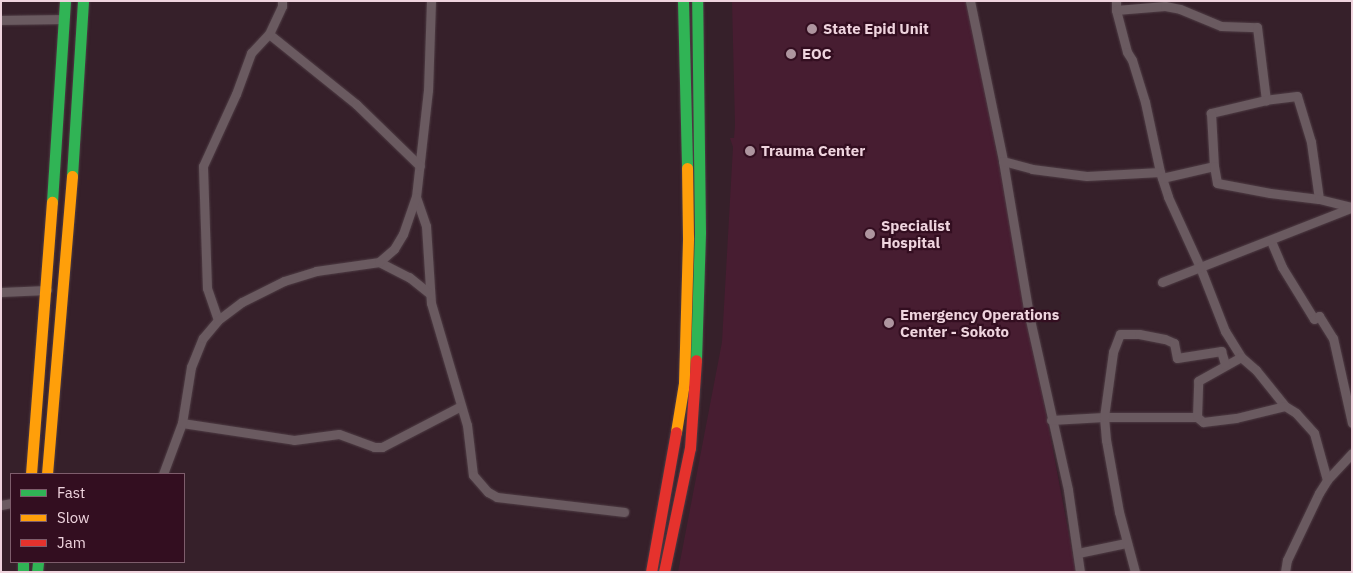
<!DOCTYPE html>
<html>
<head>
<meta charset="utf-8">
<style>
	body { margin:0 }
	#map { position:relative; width:1353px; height:573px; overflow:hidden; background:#36202a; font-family:"IBM Plex Sans",sans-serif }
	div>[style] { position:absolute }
	.built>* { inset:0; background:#471d31 }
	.roads { filter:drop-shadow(0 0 1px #4e3c44) drop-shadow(0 0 1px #4e3c44) }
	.street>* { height:9px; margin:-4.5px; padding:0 4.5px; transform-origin:4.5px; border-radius:4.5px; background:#6a5a60 }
	.fast>* { height:11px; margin:-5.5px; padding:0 5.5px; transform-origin:5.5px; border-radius:5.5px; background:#30b455 }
	.slow>* { height:11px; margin:-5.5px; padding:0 5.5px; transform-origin:5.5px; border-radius:5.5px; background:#ff9f0a }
	.jam>* { height:11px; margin:-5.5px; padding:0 5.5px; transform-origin:5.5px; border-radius:5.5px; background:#e5322d }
	.dots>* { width:14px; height:14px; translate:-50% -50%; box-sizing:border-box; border:2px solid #330e20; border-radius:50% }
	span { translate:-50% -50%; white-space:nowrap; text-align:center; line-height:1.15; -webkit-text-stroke:4.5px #330e20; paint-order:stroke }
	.poi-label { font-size:15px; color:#efd4de; font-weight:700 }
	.left { translate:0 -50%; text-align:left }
	.frame { position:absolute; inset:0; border:2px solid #efd4de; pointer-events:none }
	.legend { position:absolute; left:10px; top:473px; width:175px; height:90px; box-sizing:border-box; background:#330e20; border:1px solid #7e5d6c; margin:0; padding:6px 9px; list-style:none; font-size:15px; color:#efd4de }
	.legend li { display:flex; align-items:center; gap:10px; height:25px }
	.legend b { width:25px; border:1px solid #7e5d6c }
</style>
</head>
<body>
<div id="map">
	<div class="built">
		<i style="clip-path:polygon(732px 1px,968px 1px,1076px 572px,678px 572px,722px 342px,733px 147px,730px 138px,734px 138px,735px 125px)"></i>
	</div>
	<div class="roads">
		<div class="street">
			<i style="left:431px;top:1px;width:89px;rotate:91.9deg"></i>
			<i style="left:428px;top:90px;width:108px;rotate:96.4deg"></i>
			<i style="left:416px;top:197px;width:31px;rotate:71deg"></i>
			<i style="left:426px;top:226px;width:77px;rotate:86.3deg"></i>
			<i style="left:431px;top:303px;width:127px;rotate:73.6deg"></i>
			<i style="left:467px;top:425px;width:50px;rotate:83.2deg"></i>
			<i style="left:473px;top:475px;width:23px;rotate:49deg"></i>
			<i style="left:488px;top:492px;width:10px;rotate:29deg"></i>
			<i style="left:497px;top:497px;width:128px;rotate:6.7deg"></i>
			<i style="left:970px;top:1px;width:163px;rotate:78.3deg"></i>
			<i style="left:1003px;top:161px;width:156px;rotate:80.4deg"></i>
			<i style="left:1029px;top:315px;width:179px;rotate:77.4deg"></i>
			<i style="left:1068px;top:490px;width:83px;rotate:81.7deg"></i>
			<i style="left:1116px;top:1px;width:9px;rotate:90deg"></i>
			<i style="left:1116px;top:10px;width:43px;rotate:75.3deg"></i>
			<i style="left:1127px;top:52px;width:9px;rotate:58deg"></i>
			<i style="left:1132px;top:60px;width:44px;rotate:72.8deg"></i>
			<i style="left:1145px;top:102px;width:72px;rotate:77.9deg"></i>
			<i style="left:1160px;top:172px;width:26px;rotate:72deg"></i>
			<i style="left:1168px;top:197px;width:77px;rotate:65.4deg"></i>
			<i style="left:1200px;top:267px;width:69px;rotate:68.7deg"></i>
			<i style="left:1225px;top:331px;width:31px;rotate:58deg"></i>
			<i style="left:1241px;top:357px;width:20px;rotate:41deg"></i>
			<i style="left:1256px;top:370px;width:46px;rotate:51.1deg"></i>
			<i style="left:1285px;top:406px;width:13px;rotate:32deg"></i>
			<i style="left:1296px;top:413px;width:27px;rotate:48deg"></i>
			<i style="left:1314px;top:433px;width:49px;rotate:74.5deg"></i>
			<i style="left:1116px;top:10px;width:49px;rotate:-4.7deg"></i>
			<i style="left:1165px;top:6px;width:15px;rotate:11deg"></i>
			<i style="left:1180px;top:9px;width:44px;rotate:22.5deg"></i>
			<i style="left:1221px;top:26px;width:36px;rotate:2deg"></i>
			<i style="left:1257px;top:27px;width:74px;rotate:83deg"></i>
			<i style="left:1px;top:20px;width:62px;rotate:-0.9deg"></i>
			<i style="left:269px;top:34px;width:112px;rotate:38.8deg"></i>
			<i style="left:356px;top:104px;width:89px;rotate:44.1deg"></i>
			<i style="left:1003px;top:161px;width:30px;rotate:15deg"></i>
			<i style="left:1032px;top:169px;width:55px;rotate:7.3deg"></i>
			<i style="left:1087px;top:176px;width:73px;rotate:-3.1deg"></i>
			<i style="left:1162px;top:178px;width:53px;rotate:-13deg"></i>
			<i style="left:1319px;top:199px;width:58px;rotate:-98deg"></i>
			<i style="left:1311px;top:142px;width:48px;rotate:-106.9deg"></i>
			<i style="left:1297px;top:96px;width:31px;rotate:173deg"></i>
			<i style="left:1266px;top:100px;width:57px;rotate:166.7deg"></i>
			<i style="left:1211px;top:113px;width:53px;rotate:86.8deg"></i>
			<i style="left:1214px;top:166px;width:17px;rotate:80deg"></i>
			<i style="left:1217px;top:183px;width:54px;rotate:10.7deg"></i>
			<i style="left:1270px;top:193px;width:49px;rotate:7deg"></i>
			<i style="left:1319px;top:199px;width:34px;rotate:14deg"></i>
			<i style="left:1271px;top:241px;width:28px;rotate:67deg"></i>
			<i style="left:1282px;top:267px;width:61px;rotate:58.4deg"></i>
			<i style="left:1314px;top:319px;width:6px;rotate:-31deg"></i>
			<i style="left:1319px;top:316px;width:26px;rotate:58deg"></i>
			<i style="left:1333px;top:338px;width:87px;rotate:77.4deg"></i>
			<i style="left:379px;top:262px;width:34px;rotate:27deg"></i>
			<i style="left:409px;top:277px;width:26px;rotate:39deg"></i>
			<i style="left:1162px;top:282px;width:203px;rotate:-21.4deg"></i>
			<i style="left:1px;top:292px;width:46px;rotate:-2.5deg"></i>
			<i style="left:218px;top:320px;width:34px;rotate:-109deg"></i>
			<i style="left:207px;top:288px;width:122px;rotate:-91.9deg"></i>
			<i style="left:203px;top:166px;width:79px;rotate:-65.4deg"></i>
			<i style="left:236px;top:94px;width:44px;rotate:-69.9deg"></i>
			<i style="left:251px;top:53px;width:26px;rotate:-47deg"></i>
			<i style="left:269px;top:34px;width:31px;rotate:-65deg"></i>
			<i style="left:282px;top:6px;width:5px;rotate:-90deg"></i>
			<i style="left:1197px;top:417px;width:8px;rotate:40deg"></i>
			<i style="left:1203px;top:422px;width:33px;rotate:-7deg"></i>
			<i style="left:1236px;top:418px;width:50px;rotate:-13.8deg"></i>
			<i style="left:1051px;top:420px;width:53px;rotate:-3.2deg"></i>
			<i style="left:1104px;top:417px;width:93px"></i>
			<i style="left:1197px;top:417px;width:36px;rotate:-88deg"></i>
			<i style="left:1198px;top:381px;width:49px;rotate:-29.2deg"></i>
			<i style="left:182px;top:423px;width:113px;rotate:8.6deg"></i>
			<i style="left:294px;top:440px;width:45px;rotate:-7.6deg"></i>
			<i style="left:339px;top:434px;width:37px;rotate:20deg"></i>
			<i style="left:374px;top:447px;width:8px"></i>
			<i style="left:382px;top:447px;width:89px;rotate:-27.4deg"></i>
			<i style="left:163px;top:474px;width:54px;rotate:-69.6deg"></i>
			<i style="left:182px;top:423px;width:57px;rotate:-80.9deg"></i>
			<i style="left:191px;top:367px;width:31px;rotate:-68deg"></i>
			<i style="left:203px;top:338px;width:23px;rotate:-50deg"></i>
			<i style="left:218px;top:320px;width:30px;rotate:-37deg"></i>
			<i style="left:242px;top:302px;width:47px;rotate:-26.6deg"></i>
			<i style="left:284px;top:281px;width:34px;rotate:-17deg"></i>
			<i style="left:316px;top:271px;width:64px;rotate:-8.1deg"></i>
			<i style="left:379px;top:262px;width:20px;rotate:-41deg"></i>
			<i style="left:394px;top:249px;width:17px;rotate:-59deg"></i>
			<i style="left:403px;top:234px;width:39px;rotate:-71deg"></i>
			<i style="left:1px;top:505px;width:10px;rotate:-11deg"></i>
			<i style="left:1078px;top:553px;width:49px;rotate:-11.8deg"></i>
			<i style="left:1135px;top:572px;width:62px;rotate:-104.9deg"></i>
			<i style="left:1119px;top:512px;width:73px;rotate:-100.2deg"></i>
			<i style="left:1106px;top:440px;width:23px;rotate:-95deg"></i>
			<i style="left:1104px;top:417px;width:66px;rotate:-82.1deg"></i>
			<i style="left:1113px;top:352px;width:19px;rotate:-69deg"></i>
			<i style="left:1120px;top:334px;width:19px"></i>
			<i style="left:1139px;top:334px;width:26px;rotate:11deg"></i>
			<i style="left:1165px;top:339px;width:10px;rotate:24deg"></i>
			<i style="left:1174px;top:343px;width:15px;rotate:79deg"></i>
			<i style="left:1177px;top:358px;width:45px;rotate:-9deg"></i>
			<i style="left:1221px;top:351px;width:14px;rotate:73deg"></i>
			<i style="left:1285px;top:572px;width:12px;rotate:-81deg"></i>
			<i style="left:1287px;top:560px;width:74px;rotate:-64.5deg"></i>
			<i style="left:1319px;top:493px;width:15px;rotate:-58deg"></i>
			<i style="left:1327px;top:480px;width:37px;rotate:-47deg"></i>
		</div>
		<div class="fast">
			<i style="left:683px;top:1px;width:167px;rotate:88.6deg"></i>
			<i style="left:72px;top:176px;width:175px;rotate:-86.4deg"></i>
			<i style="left:52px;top:202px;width:201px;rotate:-86.3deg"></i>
			<i style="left:696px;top:360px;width:128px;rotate:-88.2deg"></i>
			<i style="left:700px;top:232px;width:231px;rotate:-90.7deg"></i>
			<i style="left:23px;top:562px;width:10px;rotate:90deg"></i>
			<i style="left:37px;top:572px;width:10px;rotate:-84deg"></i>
		</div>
		<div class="slow">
			<i style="left:676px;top:432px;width:50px;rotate:-80.7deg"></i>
			<i style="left:684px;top:383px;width:146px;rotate:-88.4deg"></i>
			<i style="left:688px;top:237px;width:69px;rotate:-90.8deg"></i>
			<i style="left:31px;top:474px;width:273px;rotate:-85.6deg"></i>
			<i style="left:47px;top:474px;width:299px;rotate:-85.2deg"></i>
		</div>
		<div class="jam">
			<i style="left:651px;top:572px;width:142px;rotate:-79.9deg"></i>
			<i style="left:664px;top:572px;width:127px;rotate:-78.2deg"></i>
			<i style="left:690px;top:448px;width:88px;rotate:-86.1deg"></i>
		</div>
	</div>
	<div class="dots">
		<i style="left:812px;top:29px;background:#ae959f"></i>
		<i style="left:791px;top:54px;background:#ae959f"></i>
		<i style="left:750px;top:151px;background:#ae959f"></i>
		<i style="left:870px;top:234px;background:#ae959f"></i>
		<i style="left:889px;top:323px;background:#ae959f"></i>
	</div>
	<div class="poi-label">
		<span class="left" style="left:823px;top:29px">State Epid Unit</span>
		<span class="left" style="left:802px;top:54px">EOC</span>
		<span class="left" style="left:761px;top:151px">Trauma Center</span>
		<span class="left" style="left:881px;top:234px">Specialist<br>Hospital</span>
		<span class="left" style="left:900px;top:323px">Emergency Operations<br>Center - Sokoto</span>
	</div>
	<div class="frame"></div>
	<ul class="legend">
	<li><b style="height:6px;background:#30b455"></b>Fast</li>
	<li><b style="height:6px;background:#ff9f0a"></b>Slow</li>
	<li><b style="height:6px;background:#e5322d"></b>Jam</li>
	</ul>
</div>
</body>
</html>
